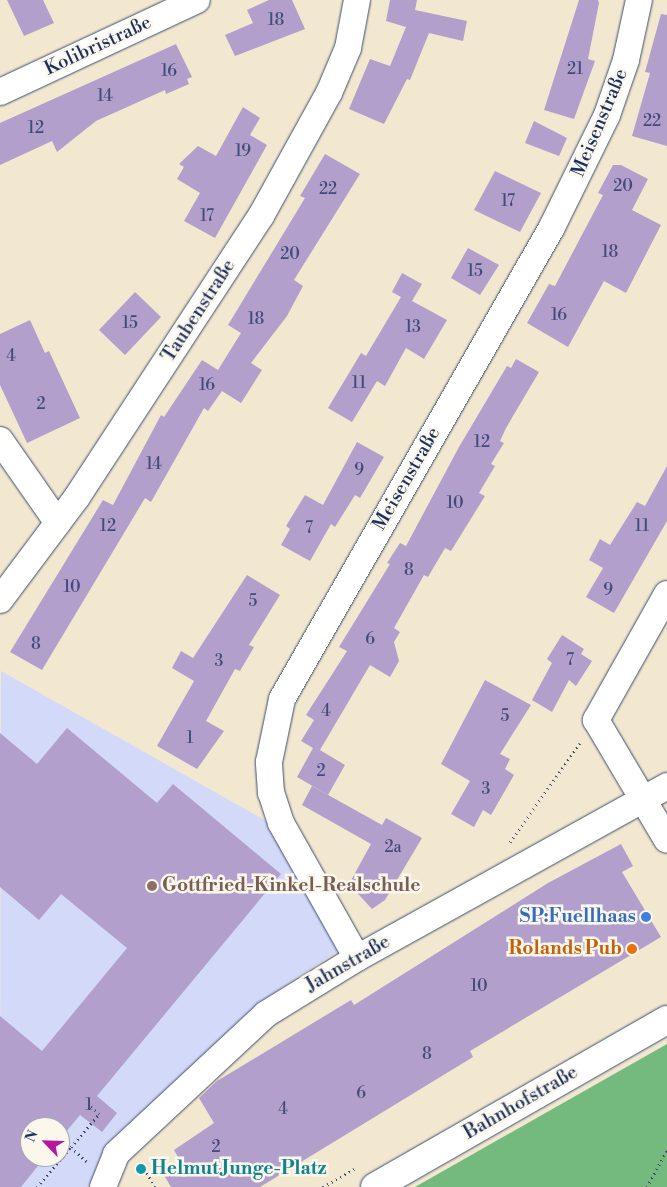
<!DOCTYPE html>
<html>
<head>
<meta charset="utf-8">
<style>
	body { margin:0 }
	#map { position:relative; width:667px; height:1187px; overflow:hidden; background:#f2e8cf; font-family:"Libre Bodoni",serif }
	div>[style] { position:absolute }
	.built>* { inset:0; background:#d3d9f9 }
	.forest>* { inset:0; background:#74b97e }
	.building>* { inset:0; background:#b29fcb }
	.path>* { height:3px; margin-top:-1.5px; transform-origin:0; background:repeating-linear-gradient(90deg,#3b4b6f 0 1px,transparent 0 5px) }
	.roads { filter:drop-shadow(0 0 1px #3b4b6f) drop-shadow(0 0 1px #3b4b6f) }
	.minor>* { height:26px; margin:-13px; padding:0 13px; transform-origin:13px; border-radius:13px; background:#fff }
	.tertiary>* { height:28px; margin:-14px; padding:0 14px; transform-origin:14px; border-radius:14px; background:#fff }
	.dots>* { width:14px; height:14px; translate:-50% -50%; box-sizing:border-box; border:2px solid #fbf7ec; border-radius:50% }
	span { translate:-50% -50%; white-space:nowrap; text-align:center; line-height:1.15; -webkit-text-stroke:5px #fbf7ec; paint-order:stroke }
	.number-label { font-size:16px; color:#414b79 }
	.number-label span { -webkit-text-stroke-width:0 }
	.street-label { font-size:19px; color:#1b2f5e }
	.education-label { font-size:19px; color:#785e54; font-weight:700 }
	.left { translate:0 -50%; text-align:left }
	.shop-label { font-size:19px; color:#366cbe; font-weight:700 }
	.right { translate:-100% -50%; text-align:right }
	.food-label { font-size:19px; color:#c56008; font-weight:700 }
	.culture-label { font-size:19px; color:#0d838f; font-weight:700 }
	.north { position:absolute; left:20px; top:1117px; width:50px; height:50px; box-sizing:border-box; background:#fbf7ec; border:1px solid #a1a7b3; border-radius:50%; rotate:294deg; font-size:14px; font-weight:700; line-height:20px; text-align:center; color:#1b2f5e }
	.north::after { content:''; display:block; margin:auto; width:18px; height:22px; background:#b5179e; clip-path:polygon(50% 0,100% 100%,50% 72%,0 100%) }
</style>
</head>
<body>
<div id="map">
	<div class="built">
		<i style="clip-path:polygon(evenodd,1px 671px,268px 822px,341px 949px,257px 1004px,105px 1150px,88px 1187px,0 1187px,1px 671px,30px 1127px,60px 1127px,60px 1157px,30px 1157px,30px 1127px)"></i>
	</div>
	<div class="forest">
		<i style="clip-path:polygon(667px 1044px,667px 1187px,415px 1187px)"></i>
	</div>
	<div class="building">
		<i style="clip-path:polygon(7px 0,43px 0,54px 23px,24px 36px)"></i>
		<i style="clip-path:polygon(269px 0,292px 0,305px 29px,235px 56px,225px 35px,253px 23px,247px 10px)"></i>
		<i style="clip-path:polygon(390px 0,417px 0,415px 10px,467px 21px,463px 41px,429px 33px,410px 80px,407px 79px,384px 124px,349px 109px,370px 59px,390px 66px,406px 27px,386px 21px)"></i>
		<i style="clip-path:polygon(579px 0,598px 0,599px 3px,588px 59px,595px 61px,574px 119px,544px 110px)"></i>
		<i style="clip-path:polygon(661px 14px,667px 15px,667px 146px,632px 136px,650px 73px,645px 72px)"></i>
		<i style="clip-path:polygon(176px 44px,192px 77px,187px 79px,189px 84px,166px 94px,165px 90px,96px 121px,57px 152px,52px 141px,0 165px,0 123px)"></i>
		<i style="clip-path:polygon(243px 107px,260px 118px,250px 135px,267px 145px,215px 238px,184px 221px,200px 193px,177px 179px,184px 167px,179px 164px,198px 146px,216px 156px)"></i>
		<i style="clip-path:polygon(534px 121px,567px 138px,559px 156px,525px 143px)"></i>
		<i style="clip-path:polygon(325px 154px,360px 174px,294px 280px,303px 286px,287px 316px,251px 363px,262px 370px,241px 403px,222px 391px,208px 411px,204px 408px,151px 502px,145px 498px,42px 670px,10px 652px,103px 500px,113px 505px,161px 415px,164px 417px,202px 360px,218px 370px,241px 333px,228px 325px,305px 198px,300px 196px)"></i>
		<i style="clip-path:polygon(613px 165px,621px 165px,648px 179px,632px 210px,661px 225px,626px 293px,604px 281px,568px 347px,527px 323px,549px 284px,555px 286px,603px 195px,598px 193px)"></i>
		<i style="clip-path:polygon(495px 171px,541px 193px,520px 232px,474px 210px)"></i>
		<i style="clip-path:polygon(468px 248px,499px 265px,480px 295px,451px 278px)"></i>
		<i style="clip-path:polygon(402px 273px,422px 284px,412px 301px,447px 320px,424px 359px,406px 348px,385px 386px,377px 381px,352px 422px,328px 408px,361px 353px,366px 356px,401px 297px,392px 292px)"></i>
		<i style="clip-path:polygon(135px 292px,161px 317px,125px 355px,99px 330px)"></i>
		<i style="clip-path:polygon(30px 320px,45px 353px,49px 351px,80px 418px,27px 443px,0 385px,0 334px)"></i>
		<i style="clip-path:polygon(516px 359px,539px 372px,506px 428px,500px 441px,504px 443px,491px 464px,495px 466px,479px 493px,485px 496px,451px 551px,445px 548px,428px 577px,424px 575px,394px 628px,400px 632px,394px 642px,399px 661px,390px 677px,370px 665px,320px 750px,345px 765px,328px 795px,297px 777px,313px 748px,301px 741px,314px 720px,306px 715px,347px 651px,339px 647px,390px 564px,387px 563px,400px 543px,406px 546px,459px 447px,507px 366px,511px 368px)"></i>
		<i style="clip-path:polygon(357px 442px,384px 457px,360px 498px,355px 495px,335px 527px,331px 524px,310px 561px,281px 545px,290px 529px,286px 526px,305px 495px,323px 505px)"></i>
		<i style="clip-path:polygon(667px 466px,667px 521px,614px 613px,586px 597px,603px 568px,589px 560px,600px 539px,610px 545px,637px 502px,645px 506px)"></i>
		<i style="clip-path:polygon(247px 575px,280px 595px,249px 645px,254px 647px,240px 671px,235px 669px,206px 721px,224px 731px,197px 769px,157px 746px,194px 681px,172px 668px,181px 651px,193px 658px)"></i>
		<i style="clip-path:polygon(562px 635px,584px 649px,581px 654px,592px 661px,576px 686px,569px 680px,552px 712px,532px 700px,552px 663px,547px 659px)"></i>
		<i style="clip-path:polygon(485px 680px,531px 705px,500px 754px,510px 759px,505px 769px,514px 775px,491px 815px,483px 810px,474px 827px,451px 814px,470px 781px,441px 764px)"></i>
		<i style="clip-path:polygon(67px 728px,157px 803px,173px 784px,281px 874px,97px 1096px,117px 1113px,102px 1132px,80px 1115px,60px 1139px,60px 1127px,30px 1127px,30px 1157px,45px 1157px,21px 1187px,0 1187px,0 1016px,42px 1051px,127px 948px,61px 894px,39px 920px,0 887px,0 733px,37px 764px)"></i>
		<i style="clip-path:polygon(312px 786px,382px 825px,386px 818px,422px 838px,385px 900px,372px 909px,349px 884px,371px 844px,302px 805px)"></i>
		<i style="clip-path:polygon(621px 844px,633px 866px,622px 872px,661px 937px,470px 1051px,473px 1057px,260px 1187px,171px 1187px,162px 1172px,181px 1162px,174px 1150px,214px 1123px,199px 1098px,217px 1081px,351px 1000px,354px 1005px,548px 883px)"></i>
	</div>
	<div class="path">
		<i style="left:510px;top:842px;width:121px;rotate:-54.7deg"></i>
		<i style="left:71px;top:1147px;width:43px;rotate:-49.7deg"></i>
		<i style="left:99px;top:1114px;width:13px;rotate:-138deg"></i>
		<i style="left:142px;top:1164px;width:26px;rotate:61deg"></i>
		<i style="left:37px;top:1187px;width:52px;rotate:-49.6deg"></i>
		<i style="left:71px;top:1147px;width:21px;rotate:43deg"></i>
		<i style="left:323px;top:1187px;width:36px;rotate:-30deg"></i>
		<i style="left:647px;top:1187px;width:42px;rotate:-61.6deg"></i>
	</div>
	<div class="roads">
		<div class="minor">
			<i style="left:0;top:92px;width:217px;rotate:-25deg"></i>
			<i style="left:0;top:440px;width:101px;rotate:55.1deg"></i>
			<i style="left:667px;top:594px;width:145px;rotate:119.4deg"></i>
			<i style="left:596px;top:720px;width:139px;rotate:59.4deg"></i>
			<i style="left:0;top:600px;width:129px;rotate:-53.2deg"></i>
			<i style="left:77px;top:497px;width:336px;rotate:-56.8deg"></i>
			<i style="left:261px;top:216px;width:141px;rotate:-61.1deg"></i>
			<i style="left:329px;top:93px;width:49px;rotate:-67.1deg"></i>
			<i style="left:348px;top:48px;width:49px;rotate:-79.4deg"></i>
			<i style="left:357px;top:958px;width:155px;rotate:-119.4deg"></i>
			<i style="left:281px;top:823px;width:32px;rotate:-108deg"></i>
			<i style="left:271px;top:793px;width:31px;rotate:-94deg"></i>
			<i style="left:269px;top:762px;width:64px;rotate:-78.3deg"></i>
			<i style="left:282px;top:699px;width:542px;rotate:-60.22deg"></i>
			<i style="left:551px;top:229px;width:127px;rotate:-63.8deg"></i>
			<i style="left:607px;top:115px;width:58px;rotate:-70.9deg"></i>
			<i style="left:626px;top:60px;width:61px;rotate:-77.8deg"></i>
			<i style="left:103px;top:1187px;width:35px;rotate:-68deg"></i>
			<i style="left:116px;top:1154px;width:205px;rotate:-43deg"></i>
			<i style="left:266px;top:1014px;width:107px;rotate:-31.6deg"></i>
			<i style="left:357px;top:958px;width:355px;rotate:-29deg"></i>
		</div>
		<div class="tertiary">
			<i style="left:375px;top:1187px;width:336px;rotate:-29.8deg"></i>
		</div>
	</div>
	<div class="dots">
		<i style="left:152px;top:886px;background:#8d6e63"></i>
		<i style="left:646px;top:917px;background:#3f7fe0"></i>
		<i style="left:632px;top:949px;background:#e8710a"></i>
		<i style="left:141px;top:1169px;background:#0f9aa8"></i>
	</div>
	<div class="number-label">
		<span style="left:276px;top:20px">18</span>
		<span style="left:575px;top:69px">21</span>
		<span style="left:169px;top:71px">16</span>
		<span style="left:105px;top:96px">14</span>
		<span style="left:652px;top:121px">22</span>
		<span style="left:36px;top:128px">12</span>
		<span style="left:243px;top:151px">19</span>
		<span style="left:623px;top:186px">20</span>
		<span style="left:328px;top:189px">22</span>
		<span style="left:508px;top:201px">17</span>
		<span style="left:207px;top:216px">17</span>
		<span style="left:610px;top:252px">18</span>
		<span style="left:290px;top:254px">20</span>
		<span style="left:475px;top:271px">15</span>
		<span style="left:559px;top:315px">16</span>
		<span style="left:256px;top:319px">18</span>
		<span style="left:130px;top:323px">15</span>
		<span style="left:413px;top:327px">13</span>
		<span style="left:11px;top:356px">4</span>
		<span style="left:359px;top:383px">11</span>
		<span style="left:207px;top:385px">16</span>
		<span style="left:41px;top:404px">2</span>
		<span style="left:482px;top:442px">12</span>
		<span style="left:154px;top:464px">14</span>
		<span style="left:359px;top:470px">9</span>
		<span style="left:455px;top:503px">10</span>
		<span style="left:108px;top:526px">12</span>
		<span style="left:642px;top:526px">11</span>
		<span style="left:309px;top:528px">7</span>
		<span style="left:409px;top:570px">8</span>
		<span style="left:72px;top:587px">10</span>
		<span style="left:608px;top:590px">9</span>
		<span style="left:253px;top:601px">5</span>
		<span style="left:370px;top:639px">6</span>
		<span style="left:36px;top:644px">8</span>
		<span style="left:570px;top:660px">7</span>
		<span style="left:219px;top:661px">3</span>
		<span style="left:326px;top:711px">4</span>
		<span style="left:505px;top:716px">5</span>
		<span style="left:190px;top:738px">1</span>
		<span style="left:321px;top:771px">2</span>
		<span style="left:486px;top:789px">3</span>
		<span style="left:393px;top:847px">2a</span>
		<span style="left:479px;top:986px">10</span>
		<span style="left:427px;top:1054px">8</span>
		<span style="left:361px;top:1093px">6</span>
		<span style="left:89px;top:1105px">1</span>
		<span style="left:283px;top:1109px">4</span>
		<span style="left:216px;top:1147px">2</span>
	</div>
	<div class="street-label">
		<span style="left:98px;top:46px;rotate:-25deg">Kolibristraße</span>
		<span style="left:600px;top:123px;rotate:-67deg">Meisenstraße</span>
		<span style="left:199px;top:311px;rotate:-57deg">Taubenstraße</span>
		<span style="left:407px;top:479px;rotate:-60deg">Meisenstraße</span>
		<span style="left:348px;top:964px;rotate:-30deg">Jahnstraße</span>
		<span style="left:521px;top:1103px;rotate:-30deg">Bahnhofstraße</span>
	</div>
	<div class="education-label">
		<span class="left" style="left:162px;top:886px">Gottfried-Kinkel-Realschule</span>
	</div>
	<div class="shop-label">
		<span class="right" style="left:636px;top:917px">SP:Fuellhaas</span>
	</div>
	<div class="food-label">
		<span class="right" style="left:622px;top:949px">Rolands Pub</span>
	</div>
	<div class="culture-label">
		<span class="left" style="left:151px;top:1169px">Helmut Junge-Platz</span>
	</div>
	<div class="north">N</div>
</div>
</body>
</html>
